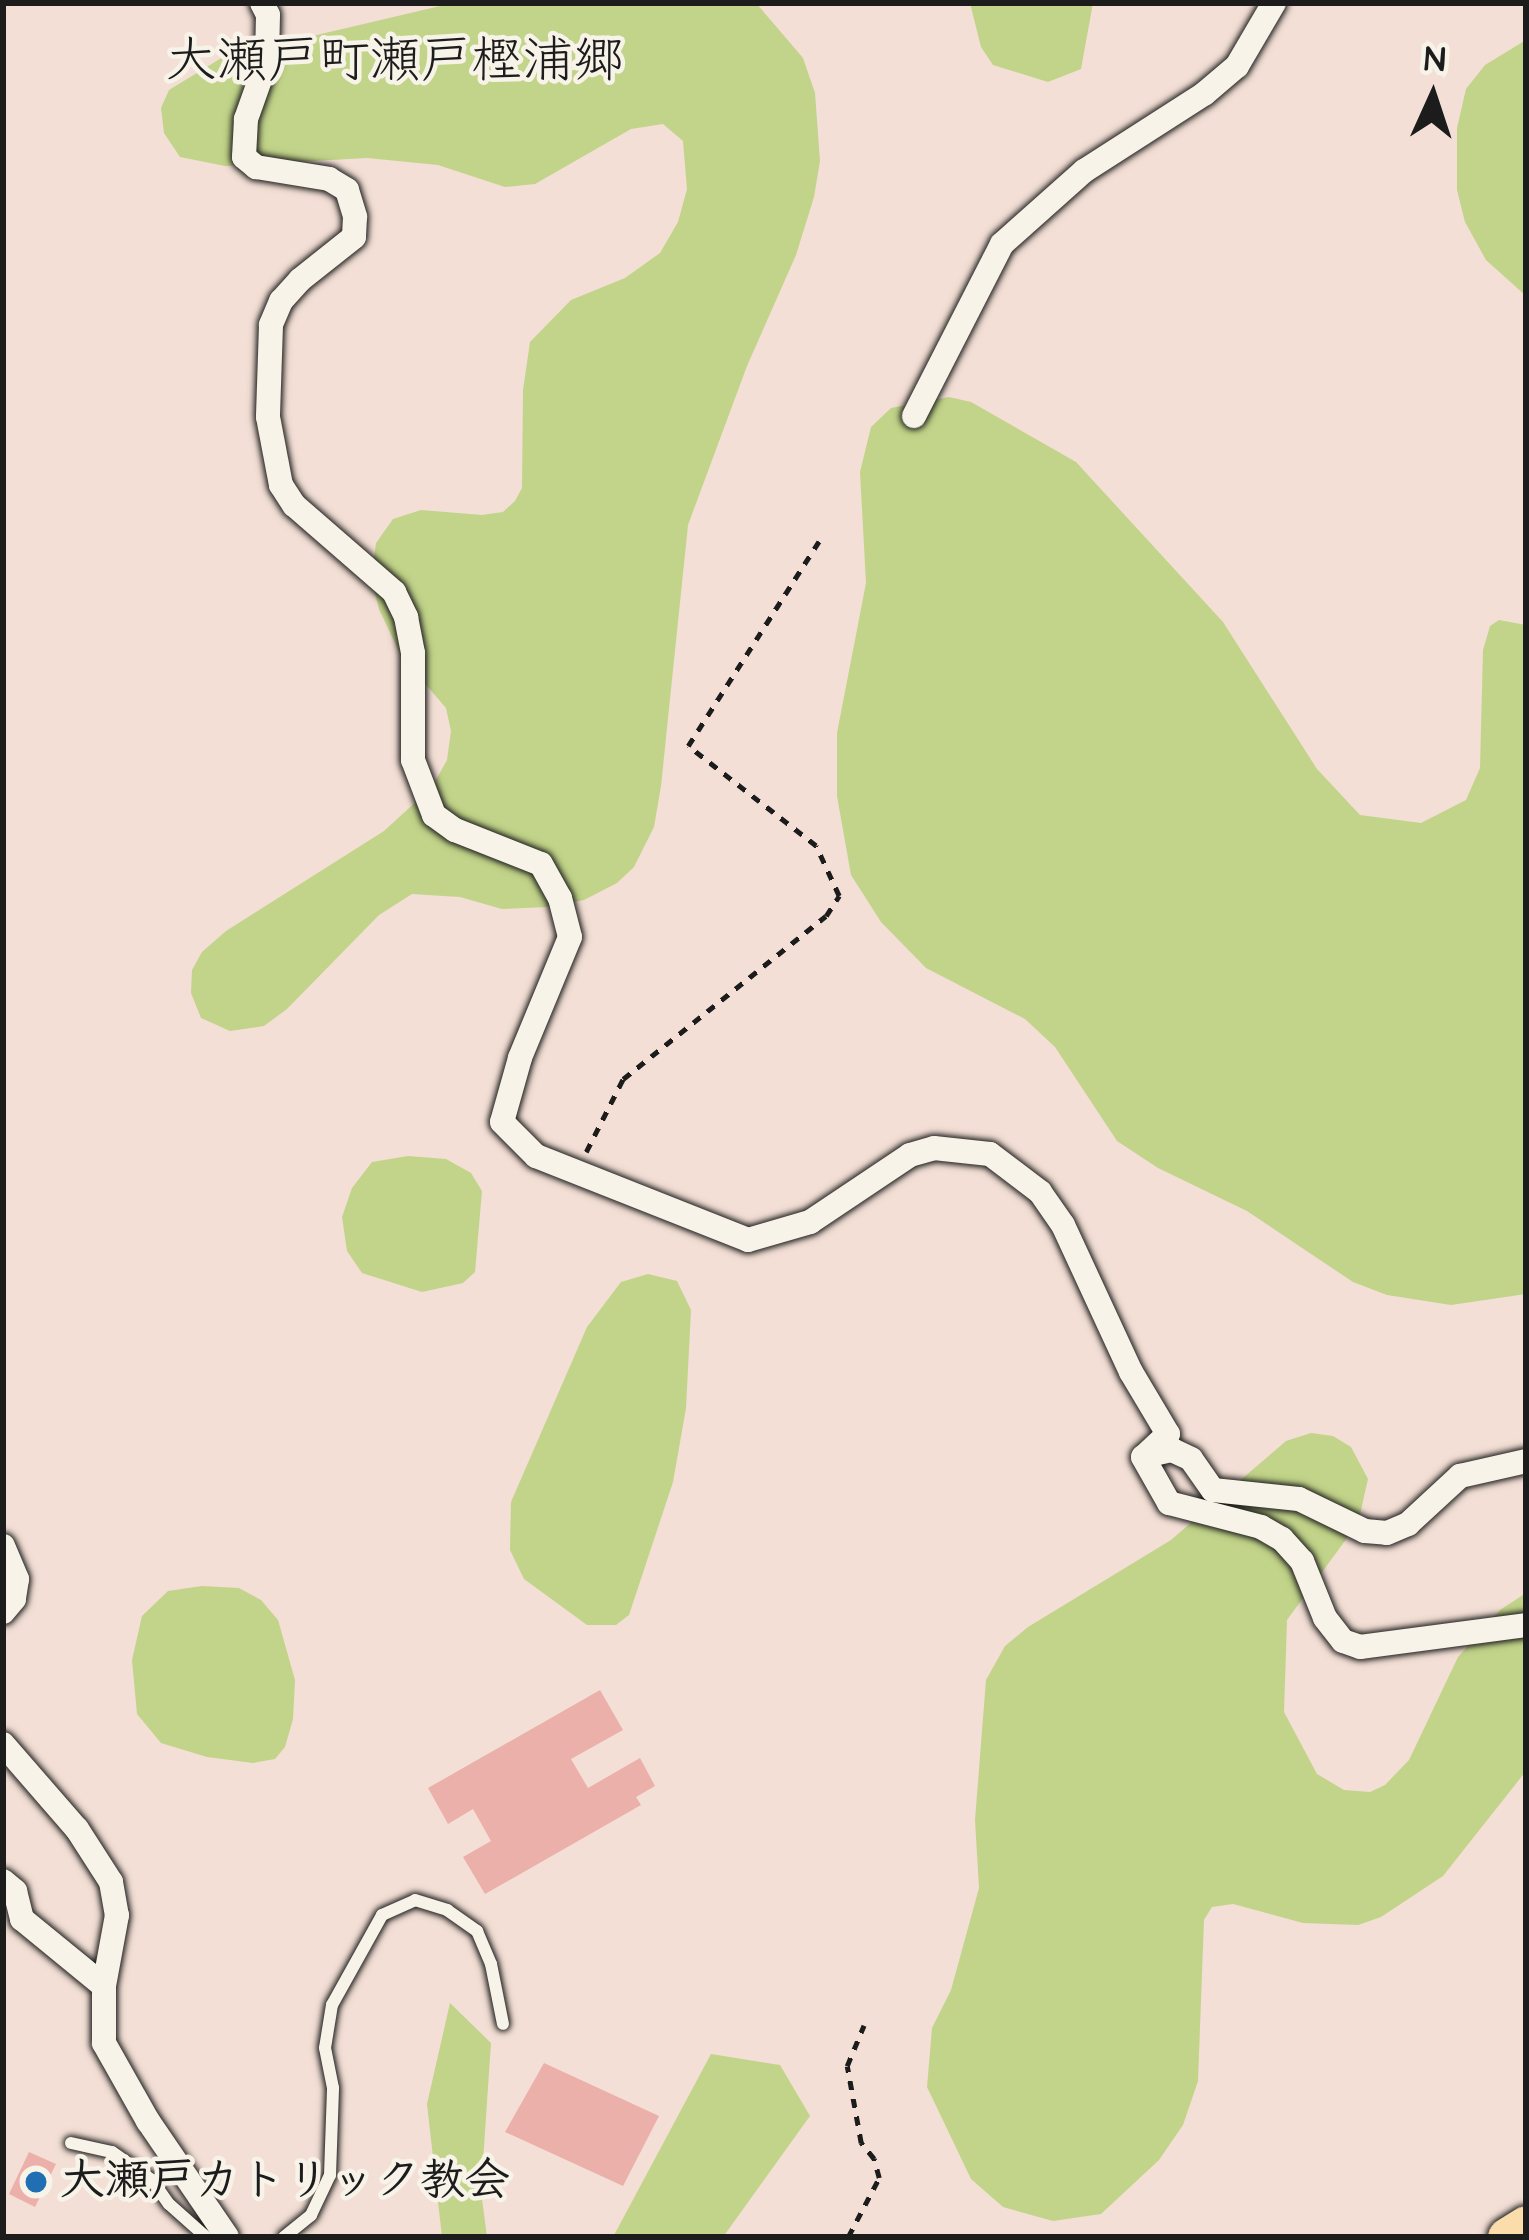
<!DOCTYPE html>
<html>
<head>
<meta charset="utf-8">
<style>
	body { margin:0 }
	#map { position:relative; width:1529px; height:2240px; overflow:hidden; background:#f3dfd5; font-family:"Architects Daughter","Klee One",sans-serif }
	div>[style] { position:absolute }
	.green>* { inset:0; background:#c2d489 }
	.building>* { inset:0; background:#ebb0a9 }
	.path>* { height:4.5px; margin-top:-2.25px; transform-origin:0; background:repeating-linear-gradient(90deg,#1c1c1c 0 9px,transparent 0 18px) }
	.roads { filter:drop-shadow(0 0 3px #1c1c1c) drop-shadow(0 0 3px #1c1c1c) }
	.lane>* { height:12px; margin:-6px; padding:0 6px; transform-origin:6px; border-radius:6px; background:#f7f3e8 }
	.street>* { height:24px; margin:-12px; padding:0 12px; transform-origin:12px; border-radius:12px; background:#f7f3e8 }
	.primary>* { height:39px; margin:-19.5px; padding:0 19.5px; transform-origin:19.5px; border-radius:19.5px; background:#fbdcab }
	.dots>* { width:33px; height:33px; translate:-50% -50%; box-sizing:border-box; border:6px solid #f7f3e8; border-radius:50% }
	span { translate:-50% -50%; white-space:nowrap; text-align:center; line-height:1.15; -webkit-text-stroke:9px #f7f3e8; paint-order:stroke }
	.poi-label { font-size:45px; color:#1c1c1c; font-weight:700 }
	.left { translate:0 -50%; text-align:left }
	.quarter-label { font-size:51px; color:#1c1c1c }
	.frame { position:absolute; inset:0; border:6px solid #1c1c1c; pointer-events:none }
	.north { position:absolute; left:1373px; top:36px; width:120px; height:120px; -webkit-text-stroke:9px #f7f3e8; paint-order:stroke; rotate:3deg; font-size:33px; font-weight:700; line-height:48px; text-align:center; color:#1c1c1c }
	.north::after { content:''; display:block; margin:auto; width:42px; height:54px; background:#1c1c1c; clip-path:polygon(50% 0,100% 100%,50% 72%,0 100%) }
</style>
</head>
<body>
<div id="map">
	<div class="green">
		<i style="clip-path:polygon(453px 3px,756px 3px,803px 58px,815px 93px,820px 161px,814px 197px,796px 255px,747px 366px,688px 525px,661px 786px,654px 827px,634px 867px,617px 883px,584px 900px,547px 907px,502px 909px,460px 897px,412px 894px,379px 915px,287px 1009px,264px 1026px,230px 1031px,201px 1018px,191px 993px,192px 970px,202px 952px,226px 931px,384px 831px,432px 787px,447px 760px,451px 731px,446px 708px,401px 656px,379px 609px,371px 579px,376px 543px,393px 519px,421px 510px,482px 515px,503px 512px,515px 501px,522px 488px,523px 390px,530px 342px,571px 300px,625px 278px,660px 253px,678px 222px,687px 189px,683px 141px,663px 124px,631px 129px,535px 184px,505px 187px,438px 165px,367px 158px,225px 166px,180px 157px,164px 133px,161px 108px,169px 90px,223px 57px)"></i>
		<i style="clip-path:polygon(970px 3px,1093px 3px,1081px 69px,1048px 82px,993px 65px,981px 47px)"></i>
		<i style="clip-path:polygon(1526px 40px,1526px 296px,1486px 260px,1465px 222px,1457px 190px,1457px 128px,1466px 89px,1485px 65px)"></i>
		<i style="clip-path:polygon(949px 397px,971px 402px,1076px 462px,1223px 622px,1317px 769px,1360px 815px,1421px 823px,1466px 800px,1480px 768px,1483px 650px,1490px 626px,1499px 620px,1526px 625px,1526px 1294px,1451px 1305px,1387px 1295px,1353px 1282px,1247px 1211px,1158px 1168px,1117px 1141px,1055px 1047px,1025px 1019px,926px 968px,881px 922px,851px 875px,837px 796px,837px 733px,866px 583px,860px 472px,871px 427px,891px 408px)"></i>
		<i style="clip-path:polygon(408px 1156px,446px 1159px,471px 1173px,482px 1191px,475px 1272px,463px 1283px,422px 1292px,362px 1273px,347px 1251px,342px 1217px,352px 1188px,372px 1162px)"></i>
		<i style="clip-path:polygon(648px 1274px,677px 1281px,691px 1310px,686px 1408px,673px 1482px,629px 1615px,616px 1625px,587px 1625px,524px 1579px,510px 1550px,511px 1502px,587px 1327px,621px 1282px)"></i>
		<i style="clip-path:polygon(1311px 1433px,1333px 1436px,1351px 1447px,1368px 1479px,1358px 1523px,1287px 1620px,1284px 1712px,1317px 1774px,1344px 1790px,1370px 1792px,1385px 1785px,1409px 1760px,1458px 1657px,1500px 1610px,1526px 1593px,1526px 1771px,1443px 1876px,1381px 1917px,1358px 1925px,1303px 1923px,1233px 1904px,1212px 1907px,1204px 1920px,1198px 2081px,1183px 2125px,1159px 2160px,1101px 2214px,1053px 2221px,1003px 2207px,971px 2179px,927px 2087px,932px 2028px,951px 1990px,979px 1888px,975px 1820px,986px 1680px,1005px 1646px,1028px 1627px,1171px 1540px,1286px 1441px)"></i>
		<i style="clip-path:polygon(202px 1586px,239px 1588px,261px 1600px,278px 1620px,295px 1680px,293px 1719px,285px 1747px,275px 1759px,253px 1763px,207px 1757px,161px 1743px,137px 1714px,132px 1660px,142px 1616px,168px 1591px)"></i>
		<i style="clip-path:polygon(450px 2003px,491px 2043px,481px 2191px,487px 2237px,442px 2237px,427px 2104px)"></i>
		<i style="clip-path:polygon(711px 2054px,780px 2065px,810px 2116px,723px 2237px,613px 2237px)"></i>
	</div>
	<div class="building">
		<i style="clip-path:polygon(600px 1690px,623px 1730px,571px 1759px,588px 1788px,640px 1758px,655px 1786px,636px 1797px,641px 1805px,485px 1894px,463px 1857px,491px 1841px,473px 1809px,448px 1824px,428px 1788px)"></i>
		<i style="clip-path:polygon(544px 2063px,659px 2116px,623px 2186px,505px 2132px)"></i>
		<i style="clip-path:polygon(29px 2152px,56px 2164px,35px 2207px,9px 2194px)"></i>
	</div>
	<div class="path">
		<i style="left:586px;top:1152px;width:82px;rotate:-63.1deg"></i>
		<i style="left:623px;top:1079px;width:260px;rotate:-38.8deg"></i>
		<i style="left:826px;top:916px;width:24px;rotate:-57deg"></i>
		<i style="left:839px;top:896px;width:55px;rotate:-114.7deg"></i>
		<i style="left:816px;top:846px;width:162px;rotate:-142deg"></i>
		<i style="left:688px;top:746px;width:243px;rotate:-57.4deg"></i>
		<i style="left:848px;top:2237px;width:67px;rotate:-62.3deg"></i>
		<i style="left:879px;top:2178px;width:20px;rotate:-105deg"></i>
		<i style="left:874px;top:2159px;width:21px;rotate:-129deg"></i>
		<i style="left:861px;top:2143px;width:78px;rotate:-100.3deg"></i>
		<i style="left:847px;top:2066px;width:44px;rotate:-67.5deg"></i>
	</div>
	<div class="roads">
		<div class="lane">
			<i style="left:71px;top:2143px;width:42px;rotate:12.4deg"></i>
			<i style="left:112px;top:2152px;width:49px;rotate:35deg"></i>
			<i style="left:152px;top:2180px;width:29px;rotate:55deg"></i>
			<i style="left:169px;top:2204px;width:50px;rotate:41.7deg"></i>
			<i style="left:284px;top:2237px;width:35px;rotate:-39deg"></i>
			<i style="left:311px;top:2215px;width:44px;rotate:-64.6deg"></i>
			<i style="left:330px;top:2175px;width:87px;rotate:-88deg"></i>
			<i style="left:333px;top:2088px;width:41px;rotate:-101.3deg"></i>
			<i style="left:325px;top:2048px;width:44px;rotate:-80.8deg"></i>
			<i style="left:332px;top:2005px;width:103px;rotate:-60.9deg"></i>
			<i style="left:382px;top:1915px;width:36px;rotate:-24deg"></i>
			<i style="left:415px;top:1900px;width:34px;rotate:17deg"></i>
			<i style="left:447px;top:1910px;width:37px;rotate:35deg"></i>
			<i style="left:477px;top:1931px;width:36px;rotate:67deg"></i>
			<i style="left:491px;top:1964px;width:61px;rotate:78.7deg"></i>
		</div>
		<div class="street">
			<i style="left:262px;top:3px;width:13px;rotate:63deg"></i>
			<i style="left:268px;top:15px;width:45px;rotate:91.3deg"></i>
			<i style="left:267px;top:60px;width:63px;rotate:109.6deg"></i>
			<i style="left:246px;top:119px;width:38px;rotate:93deg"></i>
			<i style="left:244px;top:157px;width:16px;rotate:40deg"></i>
			<i style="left:256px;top:167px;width:74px;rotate:9.3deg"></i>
			<i style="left:329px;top:179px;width:21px;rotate:31deg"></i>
			<i style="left:347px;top:190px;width:28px;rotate:73deg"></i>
			<i style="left:355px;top:217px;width:20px;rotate:93deg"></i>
			<i style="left:354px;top:237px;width:69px;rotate:141.5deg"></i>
			<i style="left:300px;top:280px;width:28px;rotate:132deg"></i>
			<i style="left:281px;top:301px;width:26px;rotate:113deg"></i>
			<i style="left:271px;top:325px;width:92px;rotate:91.9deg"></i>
			<i style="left:268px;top:417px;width:69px;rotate:79.2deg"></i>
			<i style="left:281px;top:485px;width:24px;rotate:57deg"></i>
			<i style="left:294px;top:505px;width:133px;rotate:41deg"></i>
			<i style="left:394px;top:592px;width:28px;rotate:64deg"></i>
			<i style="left:406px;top:617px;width:37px;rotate:79deg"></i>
			<i style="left:413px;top:653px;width:107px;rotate:90deg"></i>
			<i style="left:413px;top:760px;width:59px;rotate:69.1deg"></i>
			<i style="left:434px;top:815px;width:26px;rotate:36deg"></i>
			<i style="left:455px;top:830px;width:92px;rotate:21.6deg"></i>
			<i style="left:541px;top:864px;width:39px;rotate:61deg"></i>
			<i style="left:560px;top:898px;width:40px;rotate:75.6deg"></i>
			<i style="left:570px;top:937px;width:131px;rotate:112.5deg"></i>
			<i style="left:520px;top:1058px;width:66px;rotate:105.7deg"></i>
			<i style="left:502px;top:1122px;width:48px;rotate:45deg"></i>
			<i style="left:536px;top:1156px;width:228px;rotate:21.6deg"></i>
			<i style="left:748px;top:1240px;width:65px;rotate:-16.2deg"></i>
			<i style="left:810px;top:1222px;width:120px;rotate:-33.8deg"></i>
			<i style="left:910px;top:1155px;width:25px;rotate:-16deg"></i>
			<i style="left:934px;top:1148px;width:56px;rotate:6.1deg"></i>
			<i style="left:990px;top:1154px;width:63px;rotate:37.2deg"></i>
			<i style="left:1040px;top:1192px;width:40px;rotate:55.1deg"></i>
			<i style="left:1063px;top:1225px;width:162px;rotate:65.2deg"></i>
			<i style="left:1131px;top:1372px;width:72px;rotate:59.2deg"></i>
			<i style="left:1168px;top:1434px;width:34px;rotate:137deg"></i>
			<i style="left:914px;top:416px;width:193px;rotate:-62.9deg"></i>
			<i style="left:1002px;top:244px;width:110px;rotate:-41.7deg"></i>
			<i style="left:1084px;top:171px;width:143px;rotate:-32.7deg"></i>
			<i style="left:1204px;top:94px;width:43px;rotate:-40.3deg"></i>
			<i style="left:1237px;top:66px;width:73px;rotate:-59.6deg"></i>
			<i style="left:1145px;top:1456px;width:28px;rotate:-13deg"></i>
			<i style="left:1172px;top:1450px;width:21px;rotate:25deg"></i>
			<i style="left:1191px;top:1459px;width:38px;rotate:55deg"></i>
			<i style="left:1213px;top:1490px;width:86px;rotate:6deg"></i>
			<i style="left:1299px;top:1499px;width:73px;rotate:25.9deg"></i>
			<i style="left:1365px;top:1531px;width:22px;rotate:5deg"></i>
			<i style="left:1387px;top:1533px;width:23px;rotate:-23deg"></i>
			<i style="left:1408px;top:1524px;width:71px;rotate:-42.7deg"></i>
			<i style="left:1460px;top:1476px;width:68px;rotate:-12.8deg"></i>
			<i style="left:1143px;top:1457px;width:53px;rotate:60.5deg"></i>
			<i style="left:1169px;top:1503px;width:95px;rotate:14.6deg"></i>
			<i style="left:1261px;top:1527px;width:24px;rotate:30deg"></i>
			<i style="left:1282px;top:1539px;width:30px;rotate:48deg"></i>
			<i style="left:1302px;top:1561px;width:61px;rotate:68deg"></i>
			<i style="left:1325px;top:1618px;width:29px;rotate:52deg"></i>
			<i style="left:1343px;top:1641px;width:18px;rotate:19deg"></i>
			<i style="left:1360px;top:1647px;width:167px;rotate:-7.5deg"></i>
			<i style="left:3px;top:1546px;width:36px;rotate:67deg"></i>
			<i style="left:17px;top:1579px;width:20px;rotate:99deg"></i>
			<i style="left:14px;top:1599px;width:17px;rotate:130deg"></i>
			<i style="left:3px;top:1744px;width:113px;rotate:49deg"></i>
			<i style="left:77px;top:1829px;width:63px;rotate:57.3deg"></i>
			<i style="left:111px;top:1882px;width:34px;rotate:80deg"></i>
			<i style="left:117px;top:1915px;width:72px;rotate:100.4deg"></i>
			<i style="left:3px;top:1881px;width:16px;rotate:40deg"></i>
			<i style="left:15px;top:1891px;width:29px;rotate:76deg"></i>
			<i style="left:22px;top:1919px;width:106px;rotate:39.3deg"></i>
			<i style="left:104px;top:1986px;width:57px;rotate:90deg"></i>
			<i style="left:104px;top:2043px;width:90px;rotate:60.6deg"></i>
			<i style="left:148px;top:2121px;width:140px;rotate:55.7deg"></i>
		</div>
		<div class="primary">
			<i style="left:1507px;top:2237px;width:22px;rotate:-32deg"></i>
		</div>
	</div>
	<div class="dots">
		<i style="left:36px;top:2182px;background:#1f6fb2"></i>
	</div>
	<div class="poi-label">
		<span class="left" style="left:60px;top:2182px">大瀬戸カトリック教会</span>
	</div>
	<div class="quarter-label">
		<span style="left:395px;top:62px">大瀬戸町瀬戸樫浦郷</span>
	</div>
	<div class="frame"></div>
	<div class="north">N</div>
</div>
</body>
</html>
